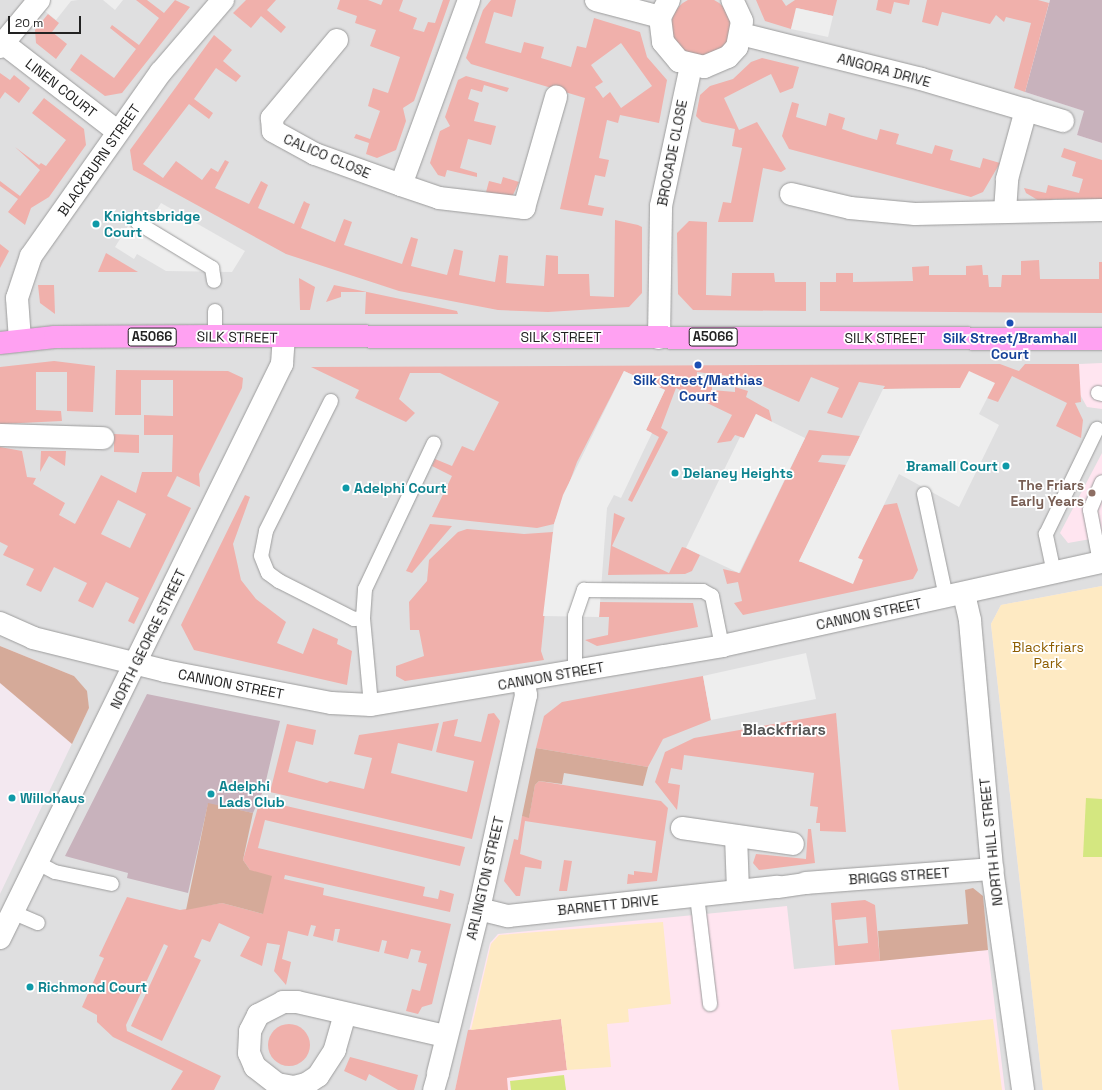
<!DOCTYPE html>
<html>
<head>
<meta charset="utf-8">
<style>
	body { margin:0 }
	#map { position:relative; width:1102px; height:1090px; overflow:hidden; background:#f3e8f0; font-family:"Space Grotesk",sans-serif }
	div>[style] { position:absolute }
	.residential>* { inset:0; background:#dfdfe0 }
	.education>* { inset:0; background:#ffe5f0 }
	.construction>* { inset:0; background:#c8b2bc }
	.grass>* { inset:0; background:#f0b0ab }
	.round { border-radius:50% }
	.forest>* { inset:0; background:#d5aa99 }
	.park>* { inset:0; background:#feeac3 }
	.pitch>* { inset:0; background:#d4e780 }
	.parking>* { inset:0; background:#eee }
	.roads { filter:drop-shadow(0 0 1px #9c9c9c) drop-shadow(0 0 1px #9c9c9c) }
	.service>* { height:14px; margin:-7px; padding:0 7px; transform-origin:7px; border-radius:7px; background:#fff }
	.pedestrian>* { height:21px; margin:-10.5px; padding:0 10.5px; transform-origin:10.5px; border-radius:10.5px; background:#fff }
	.minor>* { height:22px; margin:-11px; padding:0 11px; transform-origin:11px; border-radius:11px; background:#fff }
	.primary>* { height:22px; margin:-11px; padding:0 11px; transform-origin:11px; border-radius:11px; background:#ffa1f2 }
	.dots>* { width:11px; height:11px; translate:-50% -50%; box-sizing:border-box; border:2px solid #fff; border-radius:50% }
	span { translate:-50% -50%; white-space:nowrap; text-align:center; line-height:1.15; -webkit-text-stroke:3.5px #fff; paint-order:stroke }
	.shield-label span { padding:1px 3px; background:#fff; border:1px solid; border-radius:3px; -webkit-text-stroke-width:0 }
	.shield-label { font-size:13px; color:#222; font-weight:700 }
	.street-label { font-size:14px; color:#222 }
	.culture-label { font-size:14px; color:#0d838f; font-weight:700 }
	.left { translate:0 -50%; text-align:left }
	.right { translate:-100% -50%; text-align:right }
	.transit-label { font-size:14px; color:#164399; font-weight:700 }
	.education-label { font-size:14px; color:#785e54; font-weight:700 }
	.park-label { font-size:14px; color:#8e5e02 }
	.quarter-label { font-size:16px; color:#555; font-weight:700 }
	.scale { position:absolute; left:8px; top:16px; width:73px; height:18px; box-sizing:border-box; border:2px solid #222; border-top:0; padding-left:5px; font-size:12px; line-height:14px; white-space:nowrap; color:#222; -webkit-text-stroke:3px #fff; paint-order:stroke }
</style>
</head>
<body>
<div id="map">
	<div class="residential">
		<i style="clip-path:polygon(0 0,1050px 0,1025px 92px,1085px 111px,1077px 135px,1102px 143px,1102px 586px,1001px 605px,991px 624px,1043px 1090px,0 1090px,0 894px,89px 708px,74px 676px,0 646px)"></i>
	</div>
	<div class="education">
		<i style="clip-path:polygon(1102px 363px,1102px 409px,1087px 407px,1078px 391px,1079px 364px)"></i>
		<i style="clip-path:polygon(1102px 453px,1102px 537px,1068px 543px,1060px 533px)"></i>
		<i style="clip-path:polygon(787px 906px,794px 969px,988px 950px,1005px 1090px,455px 1090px,490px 943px,498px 934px)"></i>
	</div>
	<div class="construction">
		<i style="clip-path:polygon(1050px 0,1102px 0,1102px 143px,1077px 135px,1084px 111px,1025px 92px)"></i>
		<i style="clip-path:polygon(147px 694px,280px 721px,264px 789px,253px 813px,208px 804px,188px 893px,127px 878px,128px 873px,65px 856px)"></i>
	</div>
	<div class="grass">
		<i class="round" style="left:671px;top:-3px;width:60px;height:60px"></i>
		<i style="clip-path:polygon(136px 0,147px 0,164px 13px,175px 0,190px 7px,122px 93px,105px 96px,70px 70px,81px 54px,114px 78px,136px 49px,110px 28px,112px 25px,139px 45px,159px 18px)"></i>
		<i style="clip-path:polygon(246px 0,276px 0,267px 10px,286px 27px,281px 33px,261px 16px,251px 28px,233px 13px)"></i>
		<i style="clip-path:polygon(340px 0,368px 0,381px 5px,383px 0,403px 0,399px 11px,417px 18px,413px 29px,424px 32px,428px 22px,435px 23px,443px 0,450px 0,414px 101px,403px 108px,406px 121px,396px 150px,377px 158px,366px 154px,369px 143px,354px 138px,356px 134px,370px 139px,380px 111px,368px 106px,373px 88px,388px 93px,400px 57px,370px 46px,376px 30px,355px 23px,357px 16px,337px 9px)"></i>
		<i style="clip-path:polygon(evenodd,491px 0,516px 0,512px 17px,494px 12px,485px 43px,521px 53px,524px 42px,544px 47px,541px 58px,571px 67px,577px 46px,586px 48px,594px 18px,640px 32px,647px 57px,667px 80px,659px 123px,620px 115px,618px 123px,607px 120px,599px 158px,609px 160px,605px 177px,595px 175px,588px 205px,604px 208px,602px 216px,560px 209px,585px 98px,471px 64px,466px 58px,483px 10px,491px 0,621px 43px,652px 86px,621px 108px,610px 92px,603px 98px,599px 92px,595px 87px,603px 82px,591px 65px,621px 43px)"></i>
		<i style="clip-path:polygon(756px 0,782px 0,786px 6px,795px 0,846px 0,837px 0,833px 16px,797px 8px,791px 29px,765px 21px)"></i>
		<i style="clip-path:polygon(878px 0,910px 0,909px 5px,894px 2px,891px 14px,876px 10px)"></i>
		<i style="clip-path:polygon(927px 0,1038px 0,1049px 3px,1025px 92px,1014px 88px,1031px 23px,1006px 17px,1004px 22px,996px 15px,990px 24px,942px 12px,938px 26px,922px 22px)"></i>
		<i style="clip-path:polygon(48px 14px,59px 23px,52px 32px,67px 44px,56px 59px,36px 43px,35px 30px)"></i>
		<i style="clip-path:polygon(214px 35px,232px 50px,223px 61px,241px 76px,236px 82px,216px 68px,194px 99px,213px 113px,209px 119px,189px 104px,143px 164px,163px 178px,176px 161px,202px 180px,211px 168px,218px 172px,225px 160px,229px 162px,215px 188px,249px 204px,261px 181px,268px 185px,258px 208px,294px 224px,304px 201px,307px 203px,310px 204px,301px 228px,335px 242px,344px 219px,352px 222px,344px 245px,402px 264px,411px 237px,414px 238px,418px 239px,411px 266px,447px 275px,454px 249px,459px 250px,463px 251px,459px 275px,495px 282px,499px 255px,508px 256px,506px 283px,544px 286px,546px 255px,558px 256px,558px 274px,589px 274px,590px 296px,614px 297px,615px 220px,638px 225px,642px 227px,642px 293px,629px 307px,548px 312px,498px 310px,399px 291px,286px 254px,133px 170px,130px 150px)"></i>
		<i style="clip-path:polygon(762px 58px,799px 67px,793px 88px,780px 93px,771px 74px,724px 98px,739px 130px,757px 122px,786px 169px,781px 172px,763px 168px,753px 222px,718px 222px,723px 202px,731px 203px,742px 148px,732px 146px,735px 129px,702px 122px,696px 116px,700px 95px,710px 86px,733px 79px,751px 62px)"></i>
		<i style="clip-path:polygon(0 73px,10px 80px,14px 75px,30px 88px,19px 103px,5px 92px,0 99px)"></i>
		<i style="clip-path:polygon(466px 76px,509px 88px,507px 92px,484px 85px,482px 92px,471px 89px,468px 99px,479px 103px,474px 121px,496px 126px,491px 145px,468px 139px,460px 168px,477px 173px,477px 177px,447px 170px,445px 177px,438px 175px,430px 163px,440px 131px,450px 126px,445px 117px,458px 80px)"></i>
		<i style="clip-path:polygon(44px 98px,84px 129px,86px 145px,49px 197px,31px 208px,25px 225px,8px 212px,18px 199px,0 186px,0 181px,20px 196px,40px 170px,15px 147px,39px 165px,41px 163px,46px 166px,66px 140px,32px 113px)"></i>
		<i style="clip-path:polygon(792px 102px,799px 104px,796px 117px,826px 126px,829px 113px,845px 118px,842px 129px,860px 135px,877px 140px,880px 129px,899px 134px,896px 144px,932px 154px,935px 145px,953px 150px,950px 160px,980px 168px,983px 158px,1000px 163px,983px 192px,971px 197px,789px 149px,782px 136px)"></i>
		<i style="clip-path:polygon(1064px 148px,1102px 160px,1102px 200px,1055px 199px,1041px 202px,1026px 193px,1024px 188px,1046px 193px,1048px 185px,1079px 193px,1083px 179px,1072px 176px,1076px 162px,1061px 157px)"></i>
		<i style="clip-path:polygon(503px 177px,519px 182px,513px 195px,507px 198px,485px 196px,489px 181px,501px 184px)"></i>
		<i style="clip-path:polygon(689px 221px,707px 222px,706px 295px,731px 296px,732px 273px,774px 273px,775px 282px,806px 282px,806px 311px,693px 310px,678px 294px,677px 233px)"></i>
		<i style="clip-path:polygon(0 244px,9px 251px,0 268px)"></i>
		<i style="clip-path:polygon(106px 253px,138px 272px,98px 272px)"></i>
		<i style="clip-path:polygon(1039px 260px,1040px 279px,1099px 279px,1099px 262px,1102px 262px,1102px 313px,820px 311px,820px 282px,836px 282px,836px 273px,853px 273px,853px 282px,913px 281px,912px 267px,929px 266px,929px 275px,966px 275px,966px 266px,982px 265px,983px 275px,988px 275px,989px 287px,1001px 287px,1002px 275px,1021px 275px,1021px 261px)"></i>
		<i style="clip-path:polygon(299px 278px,315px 287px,310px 310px,300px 310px)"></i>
		<i style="clip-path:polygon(38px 285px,54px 285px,55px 314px,40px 303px)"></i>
		<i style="clip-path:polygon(334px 285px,457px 311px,458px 314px,365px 314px,366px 292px,341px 292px,341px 297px,326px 302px)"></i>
		<i style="clip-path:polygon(54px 361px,95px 366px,93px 412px,67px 411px,67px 372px,36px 372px,36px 410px,61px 411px,62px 421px,0 424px,0 367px)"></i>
		<i style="clip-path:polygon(1000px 364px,1019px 371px,1025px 364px,1079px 364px,1081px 402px,1075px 403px,1083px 420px,1081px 438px,1056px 426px,1067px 403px,1012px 376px,998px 402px,987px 398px,994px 383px,961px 388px,883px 389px,885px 386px,859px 382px,842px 418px,827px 413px,839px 388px,811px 377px,799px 402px,745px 378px,697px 372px,696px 384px,712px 385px,712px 390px,735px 392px,735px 387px,748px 391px,746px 397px,769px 410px,772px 422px,756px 414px,744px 438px,735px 435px,731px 441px,717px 443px,732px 415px,676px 388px,661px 428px,668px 432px,632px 502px,628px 500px,659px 437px,646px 430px,665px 390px,624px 371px,577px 462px,554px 524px,537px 528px,432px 517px,452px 476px,432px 466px,435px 459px,452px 466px,462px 446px,474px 451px,499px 402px,440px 373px,410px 373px,399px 399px,415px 413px,406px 422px,355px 398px,359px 390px,311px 367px)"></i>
		<i style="clip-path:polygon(evenodd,116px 370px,228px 371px,243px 378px,242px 388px,199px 474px,200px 487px,177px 476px,167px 496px,191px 508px,134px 624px,128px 621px,139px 598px,106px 582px,93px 608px,78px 601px,87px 583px,54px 567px,41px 592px,26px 585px,34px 569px,3px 555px,8px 546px,0 542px,0 447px,22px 451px,27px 477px,36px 478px,33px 484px,65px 503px,59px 515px,75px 524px,101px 475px,136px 493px,142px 472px,172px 472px,173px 435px,144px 435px,144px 415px,173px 416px,173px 380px,141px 380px,141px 415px,115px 415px,116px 370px,118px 500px,146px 514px,130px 548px,101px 534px,118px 500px)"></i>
		<i style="clip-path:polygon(809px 430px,860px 436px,851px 456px,822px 455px,818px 462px,846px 465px,799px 562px,863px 560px,857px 558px,884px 505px,897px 503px,918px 570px,913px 579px,743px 615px,734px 603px,742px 601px,738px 582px,727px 584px,723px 569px,740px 573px)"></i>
		<i style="clip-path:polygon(114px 434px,139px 435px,139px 453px,114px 452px)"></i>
		<i style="clip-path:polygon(41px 451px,66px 451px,65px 466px,49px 456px,40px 472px)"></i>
		<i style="clip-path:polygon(245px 495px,250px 497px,233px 544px,241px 580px,256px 599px,286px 622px,277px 643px,303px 654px,313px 628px,338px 639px,337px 644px,352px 651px,347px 685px,194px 650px,181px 625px)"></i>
		<i style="clip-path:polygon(614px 513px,625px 518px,612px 546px,669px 573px,682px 547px,686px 548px,700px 555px,692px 571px,685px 574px,608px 575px)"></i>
		<i style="clip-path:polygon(430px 524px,452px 526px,412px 573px,406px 571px)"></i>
		<i style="clip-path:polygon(467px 529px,524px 534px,553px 532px,541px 651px,544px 660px,405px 681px,396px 676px,396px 666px,424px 656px,419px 630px,410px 630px,409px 602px,427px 581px,429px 560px,458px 532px)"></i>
		<i style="clip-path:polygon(600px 602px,693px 603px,698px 627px,597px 646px,585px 640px,608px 635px,609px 617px,599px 617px)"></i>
		<i style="clip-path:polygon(703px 676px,711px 720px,663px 739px,648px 767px,536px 748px,544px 716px,562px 702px)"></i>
		<i style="clip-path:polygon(494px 713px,500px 721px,472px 839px,270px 792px,287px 724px,316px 730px,313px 745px,296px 741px,288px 772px,327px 783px,330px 781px,364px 789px,372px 758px,354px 754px,359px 735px,439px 723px,432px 751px,398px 743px,391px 773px,467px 792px,474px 761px,436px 752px,443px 722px,458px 719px,454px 736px,481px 742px,488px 714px)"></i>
		<i style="clip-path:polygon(836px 713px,846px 832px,820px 831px,820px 823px,816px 823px,818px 807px,810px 806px,814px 773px,684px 755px,682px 770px,671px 768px,668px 783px,680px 785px,677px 810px,655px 782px,665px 752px,694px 738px)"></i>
		<i style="clip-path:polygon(539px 781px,661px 801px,668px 808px,657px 881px,627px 884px,628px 874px,634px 875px,634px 871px,652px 873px,656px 841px,525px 821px,520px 854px,542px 861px,541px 869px,525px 867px,520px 896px,516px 896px,504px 881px,514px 839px,518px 840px,522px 816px,529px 817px,535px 785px)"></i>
		<i style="clip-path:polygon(260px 800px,465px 847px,460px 866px,265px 820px,258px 848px,425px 887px,423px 896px,438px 899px,440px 890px,454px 894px,450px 912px,285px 875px,284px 879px,324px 888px,323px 895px,451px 924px,432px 1004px,422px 1007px,418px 1014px,406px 1011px,412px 989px,420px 991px,427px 964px,418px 962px,421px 951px,411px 949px,408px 959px,384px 953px,387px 941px,382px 940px,379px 952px,337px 942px,340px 929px,335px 929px,333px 941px,313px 936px,316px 926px,311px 925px,308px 936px,288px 931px,282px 959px,291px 962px,286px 985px,274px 971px,280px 945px,267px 943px,262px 966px,240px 956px,250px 937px,219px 923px,210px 942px,202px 939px,194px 957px,201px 960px,162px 1041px,131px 1026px,168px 946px,164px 944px,126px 1025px,127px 1031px,221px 1076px,214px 1090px,171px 1090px,183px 1071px,113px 1037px,97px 1022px,97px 1015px,82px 1007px,104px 958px,99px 956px,127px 897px,180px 910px,222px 903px,263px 914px,250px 870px,243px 860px)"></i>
		<i style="clip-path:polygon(808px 829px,811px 829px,815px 863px,759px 870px,753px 863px,756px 854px,806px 859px)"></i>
		<i style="clip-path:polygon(564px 860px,572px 861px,567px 891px,559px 891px)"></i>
		<i style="clip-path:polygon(evenodd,865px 900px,875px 905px,880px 961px,835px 965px,831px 903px,865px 900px,866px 917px,868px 943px,838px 946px,835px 920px,866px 917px)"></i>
		<i style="clip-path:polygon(561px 1019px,567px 1070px,507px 1078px,508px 1090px,455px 1090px,468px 1030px)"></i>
		<i class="round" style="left:268px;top:1024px;width:42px;height:42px"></i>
		<i style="clip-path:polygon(350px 1057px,418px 1075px,414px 1090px,398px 1090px,369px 1074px,366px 1081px,344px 1071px)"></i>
	</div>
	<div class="forest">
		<i style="clip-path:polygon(0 646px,74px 676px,87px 691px,89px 708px,72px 744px,0 683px)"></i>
		<i style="clip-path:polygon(536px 748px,648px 767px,643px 786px,564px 773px,562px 784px,539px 781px,535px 785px,529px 818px,522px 816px)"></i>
		<i style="clip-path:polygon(208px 803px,253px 813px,243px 860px,250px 870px,272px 876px,263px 914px,222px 903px,186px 910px)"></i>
		<i style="clip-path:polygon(973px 888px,983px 896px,988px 950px,880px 961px,878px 931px,968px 924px,965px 890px)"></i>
	</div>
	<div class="park">
		<i style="clip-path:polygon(1102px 586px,1102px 1090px,1043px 1090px,991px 624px,1001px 605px)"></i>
		<i style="clip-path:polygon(663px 922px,671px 1004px,628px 1009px,629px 1022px,607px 1024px,611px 1067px,567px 1070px,561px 1019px,471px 1030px,491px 944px,499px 935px)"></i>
		<i style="clip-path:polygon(993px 1019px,1002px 1090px,899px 1090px,891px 1030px)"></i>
	</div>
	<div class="pitch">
		<i style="clip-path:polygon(1086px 798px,1102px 799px,1102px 857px,1083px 857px)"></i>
		<i style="clip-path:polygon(564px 1075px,566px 1090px,511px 1090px,510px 1081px)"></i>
	</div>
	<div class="parking">
		<i style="clip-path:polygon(31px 0,78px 0,71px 1px,56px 20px)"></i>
		<i style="clip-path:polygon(103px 0,123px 0,115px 10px)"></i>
		<i style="clip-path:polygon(796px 8px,833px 16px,828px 37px,791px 29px)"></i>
		<i style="clip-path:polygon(161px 203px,245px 251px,232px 272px,166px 271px,137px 254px,134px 259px,115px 247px,138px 210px,152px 217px)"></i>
		<i style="clip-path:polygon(624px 371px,665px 390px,646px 430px,652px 433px,621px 498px,614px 495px,607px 508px,599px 617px,543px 616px,554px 524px,563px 495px)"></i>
		<i style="clip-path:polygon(969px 371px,995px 383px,979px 414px,999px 425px,959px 507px,899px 474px,858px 558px,863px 560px,853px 584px,799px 561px,883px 389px,960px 388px)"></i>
		<i style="clip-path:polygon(756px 414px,805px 438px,739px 573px,686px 548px,740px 437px,744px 438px)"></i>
		<i style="clip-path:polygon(806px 653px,816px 699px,711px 720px,703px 676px)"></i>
	</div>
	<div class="roads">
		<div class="service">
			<i style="left:138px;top:223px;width:87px;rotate:31.3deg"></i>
			<i style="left:212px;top:268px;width:13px;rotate:81deg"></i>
			<i style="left:215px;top:311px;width:25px;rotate:90deg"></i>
			<i style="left:1098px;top:393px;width:4px;rotate:14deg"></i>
			<i style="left:331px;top:401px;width:145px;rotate:116.6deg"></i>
			<i style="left:266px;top:531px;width:25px;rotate:101deg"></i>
			<i style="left:261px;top:556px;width:18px;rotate:68deg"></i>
			<i style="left:268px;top:573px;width:14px;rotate:36deg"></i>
			<i style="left:279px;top:581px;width:84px;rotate:26.9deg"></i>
			<i style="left:354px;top:619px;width:9px;rotate:-6deg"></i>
			<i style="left:924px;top:494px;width:105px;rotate:77.9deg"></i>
			<i style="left:1100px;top:562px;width:53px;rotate:-100.9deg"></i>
			<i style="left:1090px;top:510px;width:30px;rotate:-67deg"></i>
			<i style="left:1054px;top:573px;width:40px;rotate:-102deg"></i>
			<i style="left:1046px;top:534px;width:117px;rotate:-64.1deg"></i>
			<i style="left:575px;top:672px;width:56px;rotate:-90deg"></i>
			<i style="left:575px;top:616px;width:28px;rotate:-71deg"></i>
			<i style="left:584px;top:590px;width:119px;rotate:0.5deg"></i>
			<i style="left:703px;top:591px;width:10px;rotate:29deg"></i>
			<i style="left:712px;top:596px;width:51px;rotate:78.7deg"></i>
			<i style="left:371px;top:705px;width:87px;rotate:-95.3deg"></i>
			<i style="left:363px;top:618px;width:29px;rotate:-86deg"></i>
			<i style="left:365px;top:589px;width:161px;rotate:-64.7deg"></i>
			<i style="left:36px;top:862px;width:21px;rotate:28deg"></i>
			<i style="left:55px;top:872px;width:58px;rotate:11.9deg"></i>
			<i style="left:697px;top:896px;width:109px;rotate:83.1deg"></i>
			<i style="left:12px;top:912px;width:28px;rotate:23deg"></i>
		</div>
		<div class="pedestrian">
			<i style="left:777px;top:887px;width:29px;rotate:-8deg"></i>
			<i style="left:433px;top:1090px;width:18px;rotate:-74deg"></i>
		</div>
		<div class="minor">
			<i style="left:469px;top:0;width:197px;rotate:110.2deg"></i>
			<i style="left:401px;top:185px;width:40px;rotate:18.9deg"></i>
			<i style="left:439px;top:198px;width:86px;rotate:6.7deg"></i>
			<i style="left:524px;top:208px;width:116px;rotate:-73.9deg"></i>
			<i style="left:596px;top:0;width:66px;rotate:14.9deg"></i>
			<i style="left:669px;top:0;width:19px;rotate:118deg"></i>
			<i style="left:660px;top:17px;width:25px;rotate:83deg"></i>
			<i style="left:663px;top:42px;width:25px;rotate:50deg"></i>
			<i style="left:679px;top:61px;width:26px;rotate:13deg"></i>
			<i style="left:704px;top:67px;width:26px;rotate:-23deg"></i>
			<i style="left:728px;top:57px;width:13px;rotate:-48deg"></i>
			<i style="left:737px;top:47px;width:26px;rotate:-79deg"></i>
			<i style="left:742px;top:21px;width:23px;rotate:-115deg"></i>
			<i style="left:741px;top:34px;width:186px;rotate:14deg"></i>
			<i style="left:921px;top:79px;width:148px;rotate:16.5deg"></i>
			<i style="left:337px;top:40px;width:102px;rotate:129.8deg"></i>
			<i style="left:272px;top:118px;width:13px;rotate:86deg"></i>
			<i style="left:273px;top:131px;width:48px;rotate:28.7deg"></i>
			<i style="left:315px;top:154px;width:91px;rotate:19.8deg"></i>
			<i style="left:3px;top:43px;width:145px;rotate:37.7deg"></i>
			<i style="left:0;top:47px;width:61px;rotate:-50.3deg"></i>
			<i style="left:791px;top:194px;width:61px;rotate:13.3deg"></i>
			<i style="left:850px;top:208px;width:65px;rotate:5.3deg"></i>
			<i style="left:915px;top:214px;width:187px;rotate:-1.2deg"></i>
			<i style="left:1005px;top:211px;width:32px;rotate:-86deg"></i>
			<i style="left:1007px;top:179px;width:72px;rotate:-74.6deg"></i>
			<i style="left:659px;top:338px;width:132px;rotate:-89.1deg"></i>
			<i style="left:661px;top:206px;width:143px;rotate:-77.9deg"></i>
			<i style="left:20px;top:340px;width:42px;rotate:-94.1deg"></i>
			<i style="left:17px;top:298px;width:44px;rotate:-71.6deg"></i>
			<i style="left:31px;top:256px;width:225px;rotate:-54.8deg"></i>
			<i style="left:161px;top:72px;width:95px;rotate:-49.3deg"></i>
			<i style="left:0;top:435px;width:103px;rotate:1.7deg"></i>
			<i style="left:964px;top:594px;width:28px;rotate:77deg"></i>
			<i style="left:970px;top:621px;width:249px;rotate:84.9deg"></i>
			<i style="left:992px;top:869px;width:223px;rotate:82deg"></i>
			<i style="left:0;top:623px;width:36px;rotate:24deg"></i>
			<i style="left:33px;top:638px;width:136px;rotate:14deg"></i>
			<i style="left:165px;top:671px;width:169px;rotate:10.9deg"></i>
			<i style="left:331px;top:703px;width:40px;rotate:2.9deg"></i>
			<i style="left:371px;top:705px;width:356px;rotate:-9.5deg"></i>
			<i style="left:722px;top:646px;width:389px;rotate:-12.5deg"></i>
			<i style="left:682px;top:828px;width:112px;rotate:8.2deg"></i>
			<i style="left:736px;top:836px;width:55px;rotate:87.9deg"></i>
			<i style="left:806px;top:883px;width:187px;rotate:-4.3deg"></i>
			<i style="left:479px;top:909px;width:30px;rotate:14deg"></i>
			<i style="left:508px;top:916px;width:271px;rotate:-6.2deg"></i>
			<i style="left:0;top:938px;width:640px;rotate:-63.84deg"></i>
			<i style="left:282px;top:364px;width:27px;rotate:-86deg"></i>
			<i style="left:345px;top:1014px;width:37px;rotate:106deg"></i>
			<i style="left:335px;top:1050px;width:31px;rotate:123deg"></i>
			<i style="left:318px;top:1076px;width:14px;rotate:146deg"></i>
			<i style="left:306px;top:1084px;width:12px;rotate:166deg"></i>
			<i style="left:294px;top:1087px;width:17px;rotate:-170deg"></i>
			<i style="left:277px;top:1084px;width:28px;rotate:-142deg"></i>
			<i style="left:255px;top:1067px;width:15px;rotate:-113deg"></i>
			<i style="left:249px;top:1053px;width:22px;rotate:-87deg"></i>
			<i style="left:250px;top:1031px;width:18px;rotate:-63deg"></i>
			<i style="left:258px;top:1015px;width:28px;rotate:-27deg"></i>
			<i style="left:283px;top:1002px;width:14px"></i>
			<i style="left:297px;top:1002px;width:153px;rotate:12.9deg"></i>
			<i style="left:438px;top:1073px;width:169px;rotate:-76deg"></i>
			<i style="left:479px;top:909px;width:219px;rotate:-77.6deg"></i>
			<i style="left:526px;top:695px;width:13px;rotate:-99deg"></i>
		</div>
		<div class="primary">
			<i style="left:0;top:343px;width:55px;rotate:-6.2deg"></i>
			<i style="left:55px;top:337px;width:160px;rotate:-0.4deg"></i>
			<i style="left:215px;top:336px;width:887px;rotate:0.19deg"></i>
		</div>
	</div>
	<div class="dots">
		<i style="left:96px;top:224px;background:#0f9aa8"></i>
		<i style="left:1010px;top:323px;background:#1a4fb4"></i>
		<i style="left:698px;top:365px;background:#1a4fb4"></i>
		<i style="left:1006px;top:466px;background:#0f9aa8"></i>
		<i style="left:675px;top:473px;background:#0f9aa8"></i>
		<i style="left:346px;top:488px;background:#0f9aa8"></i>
		<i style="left:1092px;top:493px;background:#8d6e63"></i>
		<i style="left:211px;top:794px;background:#0f9aa8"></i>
		<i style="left:12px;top:798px;background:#0f9aa8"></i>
		<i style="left:30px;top:987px;background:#0f9aa8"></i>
	</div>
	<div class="shield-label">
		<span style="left:152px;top:337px">A5066</span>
		<span style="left:713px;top:337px">A5066</span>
	</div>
	<div class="street-label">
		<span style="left:884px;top:70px;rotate:15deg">ANGORA DRIVE</span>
		<span style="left:61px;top:88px;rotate:38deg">LINEN COURT</span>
		<span style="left:672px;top:153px;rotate:-79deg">BROCADE CLOSE</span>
		<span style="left:327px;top:156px;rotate:23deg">CALICO CLOSE</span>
		<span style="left:99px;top:160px;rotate:-55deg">BLACKBURN STREET</span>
		<span style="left:237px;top:337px;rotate:1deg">SILK STREET</span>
		<span style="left:561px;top:337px">SILK STREET</span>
		<span style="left:885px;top:338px">SILK STREET</span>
		<span style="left:869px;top:614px;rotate:-12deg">CANNON STREET</span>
		<span style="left:148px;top:639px;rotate:-64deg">NORTH GEORGE STREET</span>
		<span style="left:551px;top:676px;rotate:-10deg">CANNON STREET</span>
		<span style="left:231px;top:684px;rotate:11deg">CANNON STREET</span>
		<span style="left:991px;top:842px;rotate:-96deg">NORTH HILL STREET</span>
		<span style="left:899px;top:876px;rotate:-4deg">BRIGGS STREET</span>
		<span style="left:485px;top:878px;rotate:-77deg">ARLINGTON STREET</span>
		<span style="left:608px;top:905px;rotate:-6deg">BARNETT DRIVE</span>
	</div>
	<div class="culture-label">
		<span class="left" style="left:104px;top:224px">Knightsbridge<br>Court</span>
		<span class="right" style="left:998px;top:466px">Bramall Court</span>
		<span class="left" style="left:683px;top:473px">Delaney Heights</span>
		<span class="left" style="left:354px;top:488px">Adelphi Court</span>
		<span class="left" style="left:219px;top:794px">Adelphi<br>Lads Club</span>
		<span class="left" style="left:20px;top:798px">Willohaus</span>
		<span class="left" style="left:38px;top:987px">Richmond Court</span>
	</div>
	<div class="transit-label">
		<span style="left:1010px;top:346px">Silk Street/Bramhall<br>Court</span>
		<span style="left:698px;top:388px">Silk Street/Mathias<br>Court</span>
	</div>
	<div class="education-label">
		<span class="right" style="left:1084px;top:493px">The Friars<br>Early Years</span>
	</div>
	<div class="park-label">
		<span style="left:1048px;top:655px">Blackfriars<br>Park</span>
	</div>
	<div class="quarter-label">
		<span style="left:784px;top:730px">Blackfriars</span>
	</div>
	<div class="scale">20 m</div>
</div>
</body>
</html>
